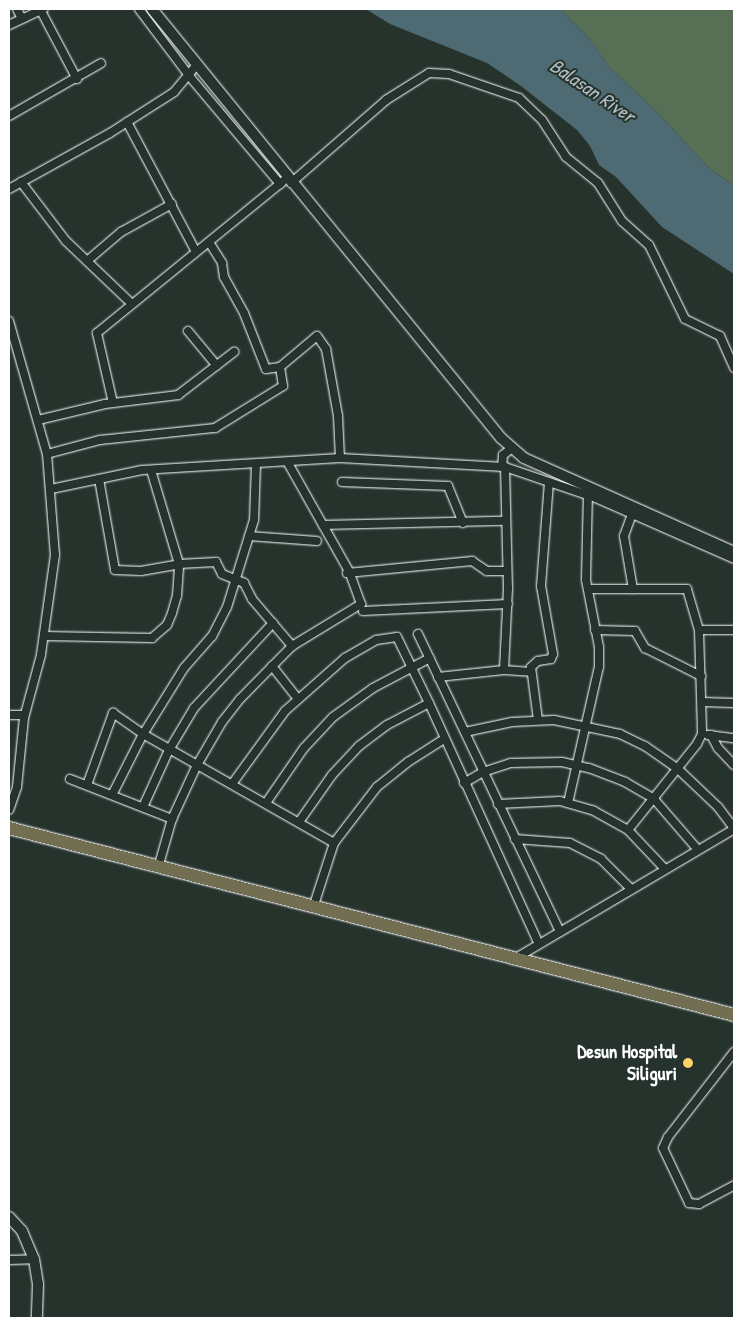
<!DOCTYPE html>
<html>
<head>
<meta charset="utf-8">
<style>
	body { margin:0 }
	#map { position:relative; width:743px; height:1327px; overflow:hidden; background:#26332d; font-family:"Patrick Hand",sans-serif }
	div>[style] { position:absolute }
	.green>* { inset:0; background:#577055 }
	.water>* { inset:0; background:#4e6a73 }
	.roads { filter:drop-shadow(0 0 1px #fff) drop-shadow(0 0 1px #fff) }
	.minor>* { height:8px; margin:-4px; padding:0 4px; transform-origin:4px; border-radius:4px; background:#26332d }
	.tertiary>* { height:10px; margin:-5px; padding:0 5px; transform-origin:5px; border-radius:5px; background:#26332d }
	.primary>* { height:12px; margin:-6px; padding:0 6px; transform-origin:6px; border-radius:6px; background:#726e52 }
	.dots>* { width:14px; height:14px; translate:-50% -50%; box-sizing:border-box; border:2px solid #26332d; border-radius:50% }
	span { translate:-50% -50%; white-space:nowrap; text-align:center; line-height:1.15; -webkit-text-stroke:4px #26332d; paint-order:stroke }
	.poi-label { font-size:19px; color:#fff; font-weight:700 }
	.right { translate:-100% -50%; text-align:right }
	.water-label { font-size:20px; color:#afbcc0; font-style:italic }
	.frame { position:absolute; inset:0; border:10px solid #fff; pointer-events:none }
</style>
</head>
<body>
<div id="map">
	<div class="green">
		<i style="clip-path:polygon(560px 9px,734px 9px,734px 186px,710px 169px,653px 108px,608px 66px,590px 39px)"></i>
	</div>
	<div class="water">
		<i style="clip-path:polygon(366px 9px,560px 9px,590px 39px,608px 66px,653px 108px,710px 169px,734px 186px,734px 274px,662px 227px,616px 177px,599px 165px,590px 146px,577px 130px,521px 86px,487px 63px,390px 24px)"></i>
	</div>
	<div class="roads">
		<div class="minor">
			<i style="left:17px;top:9px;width:11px;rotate:63deg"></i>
			<i style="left:139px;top:9px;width:85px;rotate:53.1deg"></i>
			<i style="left:190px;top:77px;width:140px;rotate:49.9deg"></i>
			<i style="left:41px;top:11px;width:77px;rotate:62.1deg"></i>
			<i style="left:9px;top:25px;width:38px;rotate:-25deg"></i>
			<i style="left:9px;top:116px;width:106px;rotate:-29.9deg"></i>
			<i style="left:127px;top:122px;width:147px;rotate:62deg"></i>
			<i style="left:21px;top:182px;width:74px;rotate:52.7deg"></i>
			<i style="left:66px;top:241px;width:91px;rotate:43.7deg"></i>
			<i style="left:291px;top:183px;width:126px;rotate:-41.1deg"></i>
			<i style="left:386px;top:100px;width:51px;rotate:-32.1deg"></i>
			<i style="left:429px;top:73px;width:20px;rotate:3deg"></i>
			<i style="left:449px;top:74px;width:74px;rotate:18.9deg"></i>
			<i style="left:519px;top:98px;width:32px;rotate:44deg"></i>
			<i style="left:542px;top:120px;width:44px;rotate:57deg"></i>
			<i style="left:566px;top:157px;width:41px;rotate:39.1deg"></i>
			<i style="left:598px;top:183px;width:45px;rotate:57.7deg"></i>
			<i style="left:622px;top:221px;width:36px;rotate:42deg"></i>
			<i style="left:649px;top:245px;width:82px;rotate:64.1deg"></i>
			<i style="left:685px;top:319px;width:39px;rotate:26deg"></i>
			<i style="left:720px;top:336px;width:35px;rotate:66deg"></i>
			<i style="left:9px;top:189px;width:115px;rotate:-29deg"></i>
			<i style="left:110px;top:133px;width:76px;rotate:-32.6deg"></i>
			<i style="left:174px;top:92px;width:35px;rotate:-50deg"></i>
			<i style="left:209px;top:242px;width:25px;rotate:58deg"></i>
			<i style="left:222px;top:263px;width:14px;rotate:82deg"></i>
			<i style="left:224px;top:277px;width:41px;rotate:60.9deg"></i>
			<i style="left:244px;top:313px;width:60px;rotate:68.6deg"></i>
			<i style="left:266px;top:369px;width:14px;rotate:-8deg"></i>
			<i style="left:280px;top:367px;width:48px;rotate:-40deg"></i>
			<i style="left:317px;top:336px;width:16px;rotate:55deg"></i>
			<i style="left:326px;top:349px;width:68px;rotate:79.8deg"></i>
			<i style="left:338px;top:416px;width:42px;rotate:87.3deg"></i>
			<i style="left:87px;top:261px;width:45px;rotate:-40.5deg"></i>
			<i style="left:121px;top:232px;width:58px;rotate:-28.8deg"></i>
			<i style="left:9px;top:321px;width:138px;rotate:74.1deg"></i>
			<i style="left:47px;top:454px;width:101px;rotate:85.5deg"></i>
			<i style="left:55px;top:555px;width:101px;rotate:98deg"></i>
			<i style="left:41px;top:655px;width:65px;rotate:105.1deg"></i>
			<i style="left:24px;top:718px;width:69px;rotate:95.8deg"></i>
			<i style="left:17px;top:787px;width:24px;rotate:109deg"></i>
			<i style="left:188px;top:331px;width:45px;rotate:50.4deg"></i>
			<i style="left:113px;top:403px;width:72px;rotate:-102.9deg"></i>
			<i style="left:97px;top:333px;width:245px;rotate:-39.2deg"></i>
			<i style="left:38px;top:420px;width:69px;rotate:-13.4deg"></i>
			<i style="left:105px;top:404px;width:74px;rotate:-7deg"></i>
			<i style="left:178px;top:395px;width:71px;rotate:-37.5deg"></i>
			<i style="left:47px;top:454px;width:55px;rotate:-14.8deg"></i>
			<i style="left:100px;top:440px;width:116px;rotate:-6deg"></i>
			<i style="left:215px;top:428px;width:80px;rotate:-31.7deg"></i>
			<i style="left:283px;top:386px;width:19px;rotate:-99deg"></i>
			<i style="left:256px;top:464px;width:56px;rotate:92deg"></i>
			<i style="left:254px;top:520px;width:91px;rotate:107.2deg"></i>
			<i style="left:227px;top:607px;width:33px;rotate:117deg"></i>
			<i style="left:212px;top:636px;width:43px;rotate:131.2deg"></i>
			<i style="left:184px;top:668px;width:78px;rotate:121.8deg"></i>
			<i style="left:143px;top:734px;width:220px;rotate:29.7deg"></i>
			<i style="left:502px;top:467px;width:12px;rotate:-85deg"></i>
			<i style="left:503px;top:455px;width:11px;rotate:-38deg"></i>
			<i style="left:99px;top:479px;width:92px;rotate:80deg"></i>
			<i style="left:115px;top:570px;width:26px;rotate:2deg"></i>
			<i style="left:141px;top:571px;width:39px;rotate:-10deg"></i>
			<i style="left:179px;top:564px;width:98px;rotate:-106.6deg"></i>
			<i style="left:342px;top:482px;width:106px;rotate:2.2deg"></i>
			<i style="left:448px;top:486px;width:40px;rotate:68deg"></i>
			<i style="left:51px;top:489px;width:93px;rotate:-11.8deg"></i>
			<i style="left:142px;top:470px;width:198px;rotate:-3.5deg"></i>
			<i style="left:340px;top:458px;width:165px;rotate:3.1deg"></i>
			<i style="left:505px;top:467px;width:96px;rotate:18.8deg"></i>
			<i style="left:596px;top:498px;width:151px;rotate:23.8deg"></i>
			<i style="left:632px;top:514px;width:23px;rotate:110deg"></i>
			<i style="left:624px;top:536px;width:54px;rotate:80.4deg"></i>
			<i style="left:323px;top:525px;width:182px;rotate:-1.3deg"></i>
			<i style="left:249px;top:536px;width:68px;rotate:4.2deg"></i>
			<i style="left:347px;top:573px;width:126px;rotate:-5.5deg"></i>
			<i style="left:472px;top:561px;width:18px;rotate:34deg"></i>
			<i style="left:487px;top:571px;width:20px"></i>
			<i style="left:588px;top:589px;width:99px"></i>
			<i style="left:687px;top:589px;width:43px;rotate:73.7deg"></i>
			<i style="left:699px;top:630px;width:104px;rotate:88.3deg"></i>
			<i style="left:702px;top:734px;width:11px;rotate:117deg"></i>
			<i style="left:697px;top:744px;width:110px;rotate:128.7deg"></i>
			<i style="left:363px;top:611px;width:145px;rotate:-2.8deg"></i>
			<i style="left:595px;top:630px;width:40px;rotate:1.4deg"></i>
			<i style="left:635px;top:631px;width:20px;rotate:60deg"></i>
			<i style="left:645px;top:648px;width:63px;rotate:26.6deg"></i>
			<i style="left:699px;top:630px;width:35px"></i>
			<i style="left:418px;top:634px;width:330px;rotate:64.5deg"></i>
			<i style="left:44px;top:636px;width:108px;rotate:1.1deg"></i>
			<i style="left:152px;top:638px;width:20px;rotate:-41deg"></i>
			<i style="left:167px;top:625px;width:13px;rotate:-67deg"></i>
			<i style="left:172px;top:613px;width:18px;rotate:-74deg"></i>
			<i style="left:177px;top:596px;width:32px;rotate:-86deg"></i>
			<i style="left:179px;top:564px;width:37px;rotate:-3deg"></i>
			<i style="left:216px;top:562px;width:13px;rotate:63deg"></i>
			<i style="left:222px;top:574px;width:24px;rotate:22deg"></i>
			<i style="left:244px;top:583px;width:18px;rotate:63deg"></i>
			<i style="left:252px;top:599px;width:62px;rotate:49.6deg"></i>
			<i style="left:272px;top:666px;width:42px;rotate:51.8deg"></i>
			<i style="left:504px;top:670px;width:81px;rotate:-87.2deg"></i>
			<i style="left:508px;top:589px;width:122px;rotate:-91.4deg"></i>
			<i style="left:438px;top:677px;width:66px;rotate:-6.1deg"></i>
			<i style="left:504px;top:670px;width:27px;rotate:4deg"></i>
			<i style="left:702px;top:702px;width:32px;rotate:2deg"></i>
			<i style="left:9px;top:715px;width:15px"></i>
			<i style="left:538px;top:720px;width:53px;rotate:-97.5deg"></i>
			<i style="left:531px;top:667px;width:9px;rotate:-41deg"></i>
			<i style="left:538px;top:661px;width:13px;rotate:-9deg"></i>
			<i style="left:551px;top:659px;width:5px;rotate:-68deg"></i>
			<i style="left:553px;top:654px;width:69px;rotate:-100deg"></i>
			<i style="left:541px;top:586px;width:104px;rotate:-85.6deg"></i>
			<i style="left:465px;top:732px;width:48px;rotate:-12deg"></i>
			<i style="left:512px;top:722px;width:42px;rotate:-2.7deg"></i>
			<i style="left:554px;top:720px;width:67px;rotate:12deg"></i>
			<i style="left:620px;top:734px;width:28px;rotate:26deg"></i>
			<i style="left:645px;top:746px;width:40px;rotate:34.9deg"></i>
			<i style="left:678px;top:769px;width:55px;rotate:43.5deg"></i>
			<i style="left:718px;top:807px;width:26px;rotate:53deg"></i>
			<i style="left:708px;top:735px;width:26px;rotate:7deg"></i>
			<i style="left:711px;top:735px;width:15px;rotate:62deg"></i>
			<i style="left:718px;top:748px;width:23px;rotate:47deg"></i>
			<i style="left:70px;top:779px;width:110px;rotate:21.4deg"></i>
			<i style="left:464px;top:783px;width:22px;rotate:-30deg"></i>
			<i style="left:483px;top:772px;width:29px;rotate:-18deg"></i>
			<i style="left:511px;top:763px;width:51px;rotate:-1.1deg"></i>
			<i style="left:562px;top:762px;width:28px;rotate:13deg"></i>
			<i style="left:589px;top:768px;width:39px;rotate:21deg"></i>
			<i style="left:625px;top:782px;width:34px;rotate:30deg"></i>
			<i style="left:654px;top:799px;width:67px;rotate:49.2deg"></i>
			<i style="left:232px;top:784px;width:90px;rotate:-54deg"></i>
			<i style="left:285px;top:711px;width:80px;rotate:-41.5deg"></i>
			<i style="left:345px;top:658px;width:36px;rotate:-30deg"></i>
			<i style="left:376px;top:640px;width:21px;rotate:-8deg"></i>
			<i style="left:397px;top:637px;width:73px;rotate:64.1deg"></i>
			<i style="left:87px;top:785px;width:77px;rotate:-70.1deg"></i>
			<i style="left:113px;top:713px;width:37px;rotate:35deg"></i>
			<i style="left:143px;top:734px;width:68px;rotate:116.9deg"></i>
			<i style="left:266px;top:803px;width:67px;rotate:-55.4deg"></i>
			<i style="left:304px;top:748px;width:42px;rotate:-46.9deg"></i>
			<i style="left:333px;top:717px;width:49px;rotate:-35.9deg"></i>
			<i style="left:373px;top:688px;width:64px;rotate:-27.8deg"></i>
			<i style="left:568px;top:803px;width:139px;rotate:-77.2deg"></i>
			<i style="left:599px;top:667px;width:20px;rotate:-90deg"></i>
			<i style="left:599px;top:647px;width:68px;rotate:-101deg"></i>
			<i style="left:586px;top:580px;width:85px;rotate:-88.7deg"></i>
			<i style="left:498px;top:804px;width:62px;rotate:-2.8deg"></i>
			<i style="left:560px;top:801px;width:35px;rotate:16deg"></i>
			<i style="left:594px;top:811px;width:39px;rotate:29deg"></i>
			<i style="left:628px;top:830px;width:54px;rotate:46.5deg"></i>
			<i style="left:143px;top:807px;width:63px;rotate:-65.5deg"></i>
			<i style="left:169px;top:750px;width:49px;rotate:-59.2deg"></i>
			<i style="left:194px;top:708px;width:116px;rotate:-47.1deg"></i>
			<i style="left:299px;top:822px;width:57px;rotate:-54.9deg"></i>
			<i style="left:332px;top:775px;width:40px;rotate:-47deg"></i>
			<i style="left:359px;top:746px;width:35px;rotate:-37deg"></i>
			<i style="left:387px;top:725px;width:47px;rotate:-27.6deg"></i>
			<i style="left:429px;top:703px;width:265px;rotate:65.5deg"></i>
			<i style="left:515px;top:839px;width:55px;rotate:4.2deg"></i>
			<i style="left:570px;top:843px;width:35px;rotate:27deg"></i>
			<i style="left:601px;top:859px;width:42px;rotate:45deg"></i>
			<i style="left:158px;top:868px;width:51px;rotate:-74.1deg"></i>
			<i style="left:172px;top:819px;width:60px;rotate:-65.2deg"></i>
			<i style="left:197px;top:765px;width:50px;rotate:-59.8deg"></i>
			<i style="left:222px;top:722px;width:29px;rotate:-52deg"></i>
			<i style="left:240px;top:699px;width:74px;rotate:-45.5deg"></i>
			<i style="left:292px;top:646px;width:81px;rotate:-31.3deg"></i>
			<i style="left:361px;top:604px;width:33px;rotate:-110deg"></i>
			<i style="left:350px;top:573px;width:126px;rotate:-119.4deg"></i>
			<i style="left:313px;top:908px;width:68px;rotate:-72.1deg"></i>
			<i style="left:334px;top:843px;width:71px;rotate:-52.5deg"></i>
			<i style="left:377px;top:787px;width:40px;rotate:-39deg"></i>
			<i style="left:408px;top:762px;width:43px;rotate:-32.6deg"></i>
			<i style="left:516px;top:958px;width:253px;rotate:-30.6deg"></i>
			<i style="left:734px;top:1052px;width:108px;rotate:127.8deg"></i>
			<i style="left:668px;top:1137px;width:12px;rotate:114deg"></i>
			<i style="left:663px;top:1148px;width:61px;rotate:64.7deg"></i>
			<i style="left:689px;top:1203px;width:10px;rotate:6deg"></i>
			<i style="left:699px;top:1204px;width:40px;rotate:-28deg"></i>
			<i style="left:9px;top:1260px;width:25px;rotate:-2deg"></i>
		</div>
		<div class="tertiary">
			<i style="left:152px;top:9px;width:553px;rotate:50.87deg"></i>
			<i style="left:501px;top:438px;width:30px;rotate:41deg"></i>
			<i style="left:524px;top:458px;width:230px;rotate:24.1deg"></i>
			<i style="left:9px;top:1217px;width:19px;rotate:47deg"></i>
			<i style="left:22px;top:1231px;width:30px;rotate:67deg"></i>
			<i style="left:34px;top:1259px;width:25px;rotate:81deg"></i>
			<i style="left:38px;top:1284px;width:34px;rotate:92deg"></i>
		</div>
		<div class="primary">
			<i style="left:9px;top:828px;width:749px;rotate:14.46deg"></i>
		</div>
	</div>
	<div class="dots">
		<i style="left:688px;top:1063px;background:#ffd166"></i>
	</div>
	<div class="poi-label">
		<span class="right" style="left:677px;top:1063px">Desun Hospital<br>Siliguri</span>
	</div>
	<div class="water-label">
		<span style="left:593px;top:90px;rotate:34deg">Balasan River</span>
	</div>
	<div class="frame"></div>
</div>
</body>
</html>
